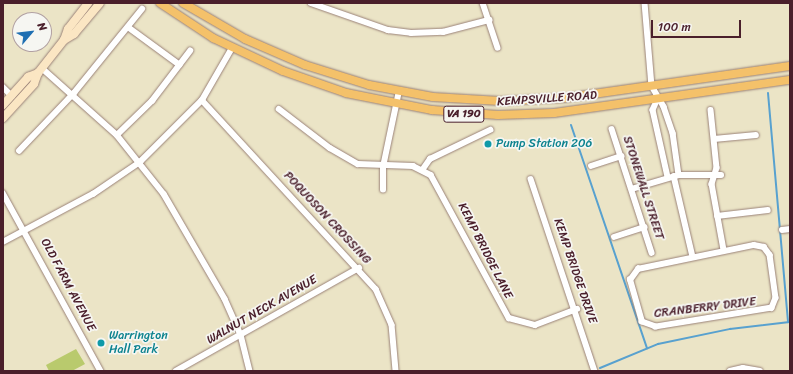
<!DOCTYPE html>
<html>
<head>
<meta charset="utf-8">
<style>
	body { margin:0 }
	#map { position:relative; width:793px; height:374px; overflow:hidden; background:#ebe4c6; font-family:Sriracha,sans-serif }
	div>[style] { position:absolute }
	.green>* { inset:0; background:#b9ca6d }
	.stream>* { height:2px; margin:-1px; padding:0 1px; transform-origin:1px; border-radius:1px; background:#58a1cf }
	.roads { filter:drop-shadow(0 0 1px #9a8278) drop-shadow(0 0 1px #9a8278) }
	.street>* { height:5.5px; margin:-2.75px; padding:0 2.75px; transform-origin:2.75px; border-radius:2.75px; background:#fff }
	.secondary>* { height:8px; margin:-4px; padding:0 4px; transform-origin:4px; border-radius:4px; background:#fbe6c3 }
	.primary>* { height:8px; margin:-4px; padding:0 4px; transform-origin:4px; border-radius:4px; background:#f4c16a }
	.dots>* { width:11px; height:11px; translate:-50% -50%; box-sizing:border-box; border:2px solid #f6f6f2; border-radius:50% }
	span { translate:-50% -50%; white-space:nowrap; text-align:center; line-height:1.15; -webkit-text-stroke:3.5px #f6f6f2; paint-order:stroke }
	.shield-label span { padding:1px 3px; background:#f6f6f2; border:1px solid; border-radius:3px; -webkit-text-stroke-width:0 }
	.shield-label { font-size:11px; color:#4a1f2b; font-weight:700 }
	.street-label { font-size:12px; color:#4a1f2b }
	.culture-label { font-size:12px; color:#0d838f }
	.left { translate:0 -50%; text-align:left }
	.frame { position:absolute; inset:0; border:4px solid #4a1f2b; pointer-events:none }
	.north { position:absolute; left:12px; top:12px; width:40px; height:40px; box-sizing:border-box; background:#f6f6f2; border:1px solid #b1a0a2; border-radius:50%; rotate:62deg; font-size:11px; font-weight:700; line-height:16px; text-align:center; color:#4a1f2b }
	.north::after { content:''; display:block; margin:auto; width:14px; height:18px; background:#1f6fb2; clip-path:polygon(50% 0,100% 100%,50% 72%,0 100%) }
	.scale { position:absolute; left:651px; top:20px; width:90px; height:18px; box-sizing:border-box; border:2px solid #4a1f2b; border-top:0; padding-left:5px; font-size:12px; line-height:14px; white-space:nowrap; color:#4a1f2b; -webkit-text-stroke:3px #f6f6f2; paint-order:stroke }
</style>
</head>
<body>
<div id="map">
	<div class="green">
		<i style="clip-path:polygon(76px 349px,85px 364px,72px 371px,49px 371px,46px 365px)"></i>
	</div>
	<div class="stream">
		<i style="left:768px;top:93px;width:230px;rotate:85deg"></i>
		<i style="left:571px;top:125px;width:236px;rotate:71.2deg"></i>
		<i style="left:600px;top:368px;width:63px;rotate:-22.5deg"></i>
		<i style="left:658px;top:344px;width:74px;rotate:-11.8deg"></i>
		<i style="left:730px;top:329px;width:60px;rotate:-6.7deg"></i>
	</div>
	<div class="roads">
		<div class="street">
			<i style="left:311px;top:3px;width:82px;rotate:19.3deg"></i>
			<i style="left:388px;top:30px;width:23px;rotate:7deg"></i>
			<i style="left:411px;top:33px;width:32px;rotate:-2deg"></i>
			<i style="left:443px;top:32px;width:48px;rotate:-14.6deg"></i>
			<i style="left:483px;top:3px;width:47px;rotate:71.6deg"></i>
			<i style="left:645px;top:3px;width:83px;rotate:85.2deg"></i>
			<i style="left:652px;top:86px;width:24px;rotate:60deg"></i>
			<i style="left:664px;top:107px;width:28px;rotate:71deg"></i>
			<i style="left:673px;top:133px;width:42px;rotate:81.9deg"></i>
			<i style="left:128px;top:27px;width:64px;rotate:36.2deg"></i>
			<i style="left:42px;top:68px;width:101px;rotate:41.8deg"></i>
			<i style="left:117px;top:135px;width:75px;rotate:51.5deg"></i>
			<i style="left:164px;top:194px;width:121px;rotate:59.8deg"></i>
			<i style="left:225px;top:299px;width:39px;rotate:66deg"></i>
			<i style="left:241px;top:335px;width:37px;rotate:76deg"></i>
			<i style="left:3px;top:87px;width:13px;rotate:45deg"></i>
			<i style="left:658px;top:99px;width:12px;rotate:114deg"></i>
			<i style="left:653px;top:110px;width:69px;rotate:77.4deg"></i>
			<i style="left:202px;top:100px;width:257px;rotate:47.4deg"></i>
			<i style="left:376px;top:289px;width:39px;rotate:66deg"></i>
			<i style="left:392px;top:325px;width:46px;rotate:85deg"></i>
			<i style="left:279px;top:109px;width:64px;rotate:37.4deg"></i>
			<i style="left:330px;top:148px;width:32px;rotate:30deg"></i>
			<i style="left:358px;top:164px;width:55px;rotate:2.1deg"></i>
			<i style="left:413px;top:166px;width:20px;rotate:27deg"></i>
			<i style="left:431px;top:175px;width:163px;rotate:61.4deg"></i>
			<i style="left:509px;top:318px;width:27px;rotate:15deg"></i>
			<i style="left:535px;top:325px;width:45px;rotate:-20.9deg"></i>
			<i style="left:711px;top:110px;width:58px;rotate:84.1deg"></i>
			<i style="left:717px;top:168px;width:17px;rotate:107deg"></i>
			<i style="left:712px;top:184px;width:67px;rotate:79.7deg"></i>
			<i style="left:612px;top:129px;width:130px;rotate:72.1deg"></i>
			<i style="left:117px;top:135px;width:49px;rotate:-44.2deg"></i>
			<i style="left:152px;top:101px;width:63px;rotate:-52.8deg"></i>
			<i style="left:714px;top:139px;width:42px;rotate:-5.4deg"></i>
			<i style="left:19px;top:151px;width:80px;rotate:-46.5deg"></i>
			<i style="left:74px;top:93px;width:108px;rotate:-51deg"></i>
			<i style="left:591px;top:166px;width:32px;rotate:-18deg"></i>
			<i style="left:423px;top:169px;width:12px;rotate:-55deg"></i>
			<i style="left:430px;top:159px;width:67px;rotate:-25.8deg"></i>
			<i style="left:674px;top:176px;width:83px;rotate:76.8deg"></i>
			<i style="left:531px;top:179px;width:202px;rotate:71.6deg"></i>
			<i style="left:632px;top:189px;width:49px;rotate:-16.6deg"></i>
			<i style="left:679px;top:175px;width:42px"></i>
			<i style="left:383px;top:190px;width:23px;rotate:-90deg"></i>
			<i style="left:383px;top:167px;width:78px;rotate:-78.1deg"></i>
			<i style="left:3px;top:193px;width:203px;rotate:61.2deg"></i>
			<i style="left:717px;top:216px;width:51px;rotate:-6.7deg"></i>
			<i style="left:782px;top:230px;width:8px;rotate:-7deg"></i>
			<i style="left:614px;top:237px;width:32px;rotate:-18deg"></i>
			<i style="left:3px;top:242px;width:102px;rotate:-28.1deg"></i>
			<i style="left:93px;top:194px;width:57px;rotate:-34.2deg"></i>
			<i style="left:140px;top:162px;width:88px;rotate:-45deg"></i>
			<i style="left:202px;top:100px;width:60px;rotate:-60deg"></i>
			<i style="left:754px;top:245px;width:10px;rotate:11deg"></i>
			<i style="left:764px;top:247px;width:10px;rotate:53deg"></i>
			<i style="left:770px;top:255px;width:43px;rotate:82.1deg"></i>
			<i style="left:776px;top:298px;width:11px;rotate:112deg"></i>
			<i style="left:772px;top:308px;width:118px;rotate:170.7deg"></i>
			<i style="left:656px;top:327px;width:15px;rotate:-160deg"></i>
			<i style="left:642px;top:322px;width:44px;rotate:-105.9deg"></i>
			<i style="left:630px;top:280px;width:14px;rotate:-54deg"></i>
			<i style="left:638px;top:269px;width:118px;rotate:-11.7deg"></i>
			<i style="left:176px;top:371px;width:210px;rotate:-29.4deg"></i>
			<i style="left:730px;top:371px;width:13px;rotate:-13deg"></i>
			<i style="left:743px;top:368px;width:17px;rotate:10deg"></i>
		</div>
		<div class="secondary">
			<i style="left:64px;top:40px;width:12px;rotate:-70deg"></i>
			<i style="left:68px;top:29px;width:33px;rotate:-52deg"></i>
			<i style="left:3px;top:105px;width:38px;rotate:-48deg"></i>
			<i style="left:28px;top:77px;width:11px;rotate:-22deg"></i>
			<i style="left:3px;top:118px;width:46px;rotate:-47.6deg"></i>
			<i style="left:34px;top:84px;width:12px;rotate:-70deg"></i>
			<i style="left:38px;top:73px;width:42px;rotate:-51.8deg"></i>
			<i style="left:64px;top:40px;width:12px;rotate:-31deg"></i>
			<i style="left:74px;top:34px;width:40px;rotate:-50deg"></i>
		</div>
		<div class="primary">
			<i style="left:160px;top:3px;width:64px;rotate:33.4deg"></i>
			<i style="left:213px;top:38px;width:77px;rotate:25.2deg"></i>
			<i style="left:283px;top:71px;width:67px;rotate:19.2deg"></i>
			<i style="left:346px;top:93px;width:88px;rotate:11.2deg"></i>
			<i style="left:432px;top:110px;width:66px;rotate:4.3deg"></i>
			<i style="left:498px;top:115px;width:56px;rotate:-2deg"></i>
			<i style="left:554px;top:113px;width:238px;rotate:-8deg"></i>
			<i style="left:183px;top:3px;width:72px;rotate:30.1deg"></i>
			<i style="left:245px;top:39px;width:65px;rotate:23.4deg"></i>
			<i style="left:305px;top:65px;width:67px;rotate:17.4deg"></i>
			<i style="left:369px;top:85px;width:65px;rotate:10.6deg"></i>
			<i style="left:433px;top:97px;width:67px;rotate:3.4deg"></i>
			<i style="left:500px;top:101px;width:65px;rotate:-2.6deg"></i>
			<i style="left:565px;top:98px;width:227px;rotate:-8.1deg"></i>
		</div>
	</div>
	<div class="dots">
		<i style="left:488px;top:144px;background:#0f9aa8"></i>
		<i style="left:101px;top:343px;background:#0f9aa8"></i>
	</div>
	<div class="shield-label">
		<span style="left:464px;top:114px">VA 190</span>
	</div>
	<div class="street-label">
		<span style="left:547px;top:99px;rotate:-4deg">KEMPSVILLE ROAD</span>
		<span style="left:643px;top:188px;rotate:72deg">STONEWALL STREET</span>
		<span style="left:327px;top:218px;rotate:47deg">POQUOSON CROSSING</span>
		<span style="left:485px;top:251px;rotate:63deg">KEMP BRIDGE LANE</span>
		<span style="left:575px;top:271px;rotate:71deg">KEMP BRIDGE DRIVE</span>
		<span style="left:68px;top:285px;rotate:62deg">OLD FARM AVENUE</span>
		<span style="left:705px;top:308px;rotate:-7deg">CRANBERRY DRIVE</span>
		<span style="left:262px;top:310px;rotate:-30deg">WALNUT NECK AVENUE</span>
	</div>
	<div class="culture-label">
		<span class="left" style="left:496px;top:144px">Pump Station 206</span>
		<span class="left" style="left:109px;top:343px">Warrington<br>Hall Park</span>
	</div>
	<div class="frame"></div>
	<div class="north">N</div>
	<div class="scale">100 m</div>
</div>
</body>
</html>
